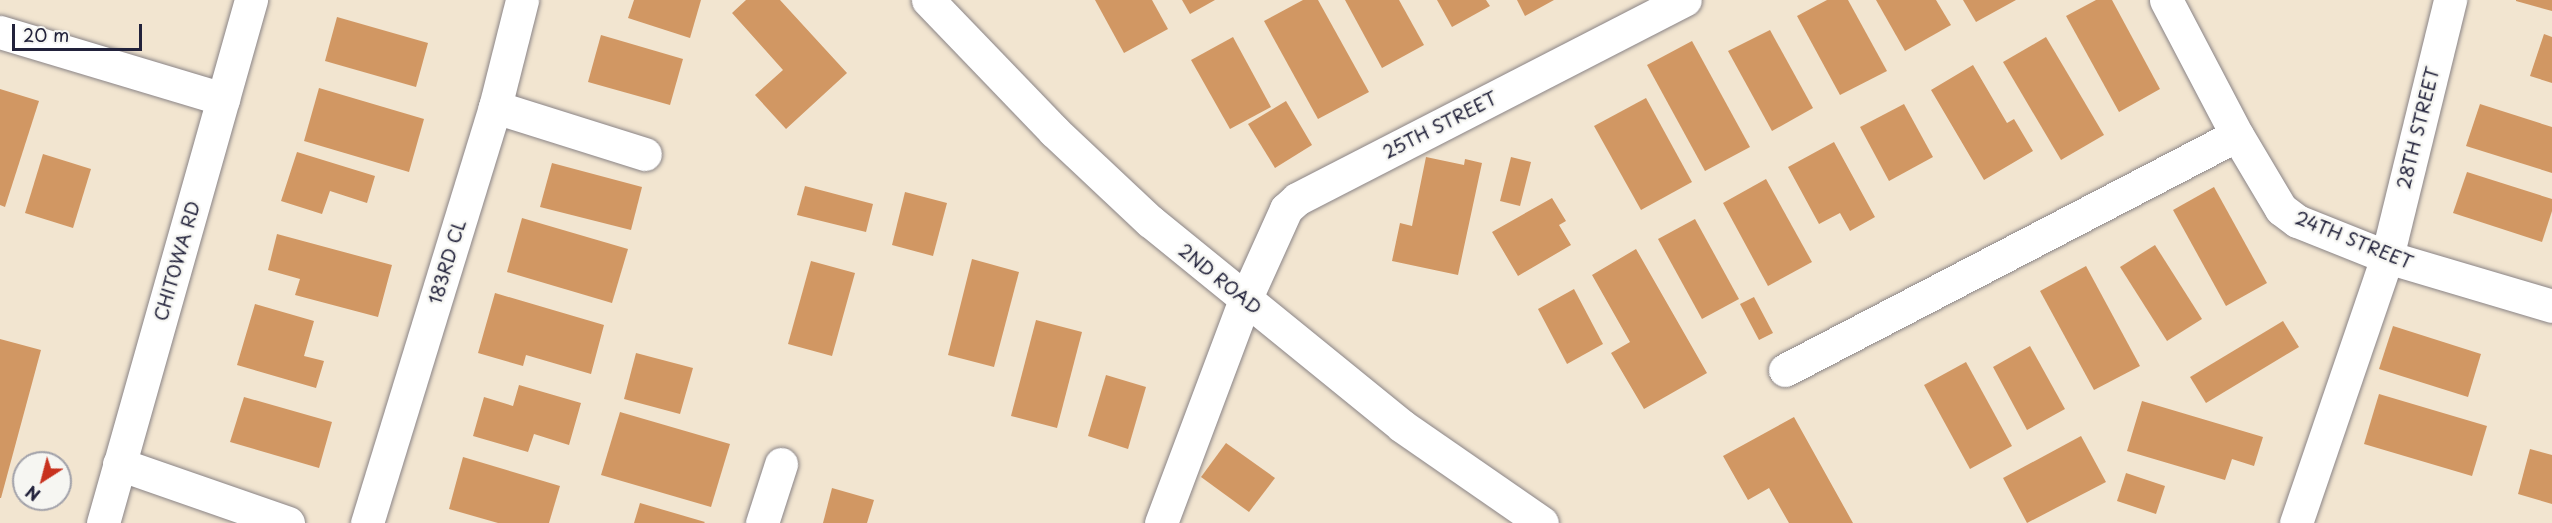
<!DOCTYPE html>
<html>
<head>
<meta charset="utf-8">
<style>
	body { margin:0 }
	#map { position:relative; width:2552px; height:523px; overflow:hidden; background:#f2e5d0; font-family:"Playpen Sans",sans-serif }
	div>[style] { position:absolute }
	.building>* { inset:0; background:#d19763 }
	.roads { filter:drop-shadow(0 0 2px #8a8486) drop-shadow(0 0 2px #8a8486) }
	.minor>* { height:33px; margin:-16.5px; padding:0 16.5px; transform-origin:16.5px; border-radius:16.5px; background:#fff }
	span { translate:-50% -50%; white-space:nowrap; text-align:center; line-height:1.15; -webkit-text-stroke:5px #f6f6f2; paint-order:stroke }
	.street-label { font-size:18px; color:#22223b }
	.north { position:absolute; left:12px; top:451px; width:60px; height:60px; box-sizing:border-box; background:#f6f6f2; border:2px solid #a1a1a9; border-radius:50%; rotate:216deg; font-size:16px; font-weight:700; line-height:24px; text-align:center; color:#22223b }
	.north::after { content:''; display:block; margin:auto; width:21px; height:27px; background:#c8321e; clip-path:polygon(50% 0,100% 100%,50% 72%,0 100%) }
	.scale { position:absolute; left:12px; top:24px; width:130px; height:27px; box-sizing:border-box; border:3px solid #22223b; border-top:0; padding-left:8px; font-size:18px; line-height:21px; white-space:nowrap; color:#22223b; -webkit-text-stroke:4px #f6f6f2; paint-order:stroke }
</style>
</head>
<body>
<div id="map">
	<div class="building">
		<i style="clip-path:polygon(634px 0,701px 0,690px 38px,628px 18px)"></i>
		<i style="clip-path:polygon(746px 0,780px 0,847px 73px,786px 129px,755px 95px,783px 70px,732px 13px)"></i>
		<i style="clip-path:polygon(1095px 0,1152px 0,1168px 29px,1124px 53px)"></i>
		<i style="clip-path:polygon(1182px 0,1215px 0,1190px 14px)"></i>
		<i style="clip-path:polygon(1303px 0,1318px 0,1369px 92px,1318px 119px,1264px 21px)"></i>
		<i style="clip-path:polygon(1345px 0,1399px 0,1424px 45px,1382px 68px)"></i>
		<i style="clip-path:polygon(1437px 0,1486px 0,1490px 6px,1452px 27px)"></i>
		<i style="clip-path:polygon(1517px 0,1554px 0,1525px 16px)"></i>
		<i style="clip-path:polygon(1827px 0,1848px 0,1887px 71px,1840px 95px,1797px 16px)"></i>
		<i style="clip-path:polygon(1876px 0,1936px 0,1951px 25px,1905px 51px)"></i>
		<i style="clip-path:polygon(1963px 0,2016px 0,1976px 22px)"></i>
		<i style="clip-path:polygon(2096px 0,2112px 0,2160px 89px,2119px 112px,2066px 16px)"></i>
		<i style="clip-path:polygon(2516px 0,2552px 0,2552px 11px,2516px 1px)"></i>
		<i style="clip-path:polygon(337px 17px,428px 43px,416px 87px,325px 61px)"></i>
		<i style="clip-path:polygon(1770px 30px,1813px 108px,1772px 131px,1728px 51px)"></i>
		<i style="clip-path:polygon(2544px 34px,2552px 37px,2552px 83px,2530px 76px)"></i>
		<i style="clip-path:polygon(601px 35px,683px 59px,670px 105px,588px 82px)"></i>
		<i style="clip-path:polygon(1233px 37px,1271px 107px,1230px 129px,1191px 60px)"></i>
		<i style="clip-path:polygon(2046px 37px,2104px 135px,2061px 160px,2003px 62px)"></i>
		<i style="clip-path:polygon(1692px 41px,1750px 147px,1705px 171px,1647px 65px)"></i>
		<i style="clip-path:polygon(1973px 65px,2007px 123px,2014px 119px,2033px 151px,1984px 180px,1931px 90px)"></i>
		<i style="clip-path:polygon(319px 88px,424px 119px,409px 172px,304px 141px)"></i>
		<i style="clip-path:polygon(0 89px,39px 101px,5px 207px,0 205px)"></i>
		<i style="clip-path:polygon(1646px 98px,1692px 182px,1641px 210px,1594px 126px)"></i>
		<i style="clip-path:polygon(1286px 101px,1312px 145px,1275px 168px,1248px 124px)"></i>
		<i style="clip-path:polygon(1904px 104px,1933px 157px,1889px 181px,1860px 127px)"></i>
		<i style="clip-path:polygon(2480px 104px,2552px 127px,2552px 173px,2466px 146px)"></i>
		<i style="clip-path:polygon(1834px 142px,1875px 217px,1850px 231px,1840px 213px,1819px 224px,1788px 167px)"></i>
		<i style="clip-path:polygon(297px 152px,375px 176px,367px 203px,330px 191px,322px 214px,281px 201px)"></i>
		<i style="clip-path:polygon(43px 154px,91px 169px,73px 228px,25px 213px)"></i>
		<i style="clip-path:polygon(1426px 157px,1464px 165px,1465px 159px,1482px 163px,1458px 275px,1392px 261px,1400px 223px,1412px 226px)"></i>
		<i style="clip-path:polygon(1511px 157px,1531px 162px,1520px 206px,1500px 201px)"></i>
		<i style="clip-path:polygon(552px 163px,642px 187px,631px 230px,540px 207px)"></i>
		<i style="clip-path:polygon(2467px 172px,2552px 199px,2552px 211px,2542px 242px,2453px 213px)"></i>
		<i style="clip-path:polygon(1766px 179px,1812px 262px,1768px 286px,1723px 203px)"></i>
		<i style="clip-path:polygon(805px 186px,873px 204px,866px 232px,797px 215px)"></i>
		<i style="clip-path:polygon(2214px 187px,2267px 283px,2226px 306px,2173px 210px)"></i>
		<i style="clip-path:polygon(905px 192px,947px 203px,933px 256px,892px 245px)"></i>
		<i style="clip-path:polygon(1552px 198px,1566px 221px,1559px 225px,1571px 245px,1518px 276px,1492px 232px)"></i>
		<i style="clip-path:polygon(522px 218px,628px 249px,612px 303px,507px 272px)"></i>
		<i style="clip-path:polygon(1695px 219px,1739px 299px,1702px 319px,1658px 239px)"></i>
		<i style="clip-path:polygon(277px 234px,392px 265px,378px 317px,295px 295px,300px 279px,268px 270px)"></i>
		<i style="clip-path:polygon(2155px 245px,2202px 319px,2167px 341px,2120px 267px)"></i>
		<i style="clip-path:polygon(1636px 249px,1707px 373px,1644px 409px,1611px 353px,1630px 342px,1592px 275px)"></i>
		<i style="clip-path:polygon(972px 259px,1019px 272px,994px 367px,948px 355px)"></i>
		<i style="clip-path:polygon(811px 261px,855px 273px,832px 356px,788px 344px)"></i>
		<i style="clip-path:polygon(2086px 266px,2140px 366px,2094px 390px,2040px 291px)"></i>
		<i style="clip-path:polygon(1574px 289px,1603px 344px,1567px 364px,1538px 309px)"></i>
		<i style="clip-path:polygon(495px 293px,604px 325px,591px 374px,526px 355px,523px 366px,478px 353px)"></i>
		<i style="clip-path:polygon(1754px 297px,1773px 333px,1759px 340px,1740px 304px)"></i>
		<i style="clip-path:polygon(255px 304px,314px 321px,304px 356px,324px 361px,316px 388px,237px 365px)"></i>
		<i style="clip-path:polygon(1036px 320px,1082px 332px,1057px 428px,1011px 416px)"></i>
		<i style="clip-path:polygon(2283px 321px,2299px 347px,2206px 403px,2190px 377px)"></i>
		<i style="clip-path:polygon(2393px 326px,2481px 354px,2468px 397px,2379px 369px)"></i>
		<i style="clip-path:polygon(0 339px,41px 350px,1px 498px,0 498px)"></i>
		<i style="clip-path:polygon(2030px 346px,2065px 409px,2027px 430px,1993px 367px)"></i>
		<i style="clip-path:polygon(636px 353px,693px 368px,680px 414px,624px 399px)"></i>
		<i style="clip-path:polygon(1966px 362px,2012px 446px,1970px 469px,1924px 385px)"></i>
		<i style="clip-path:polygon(1106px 375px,1146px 387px,1128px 449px,1088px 436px)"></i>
		<i style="clip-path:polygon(519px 385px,581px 403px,569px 445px,534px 434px,528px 452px,473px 436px,484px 397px,513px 406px)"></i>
		<i style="clip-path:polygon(2379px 394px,2487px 426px,2472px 476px,2364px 444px)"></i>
		<i style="clip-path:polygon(244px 397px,332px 422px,319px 468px,230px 442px)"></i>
		<i style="clip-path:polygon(2142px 401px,2263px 437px,2254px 466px,2232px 459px,2225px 480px,2127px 451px)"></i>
		<i style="clip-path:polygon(620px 412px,730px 444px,711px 507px,601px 475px)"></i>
		<i style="clip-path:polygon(1794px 417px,1853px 523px,1789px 523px,1769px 488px,1748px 500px,1723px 456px)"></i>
		<i style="clip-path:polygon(2081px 436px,2106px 482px,2027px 523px,2003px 478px)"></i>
		<i style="clip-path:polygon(1226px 443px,1275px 478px,1249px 512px,1201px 477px)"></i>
		<i style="clip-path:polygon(2530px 449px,2552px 455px,2552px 504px,2518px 494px)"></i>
		<i style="clip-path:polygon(463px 457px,560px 486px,549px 523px,498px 523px,449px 509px)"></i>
		<i style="clip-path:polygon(2126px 473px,2165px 486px,2156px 514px,2117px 501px)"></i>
		<i style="clip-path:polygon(832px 488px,874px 500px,867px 523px,823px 523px)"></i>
		<i style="clip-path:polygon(640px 503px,705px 522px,704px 523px,634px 523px)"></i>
	</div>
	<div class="roads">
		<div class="minor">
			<i style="left:928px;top:0;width:182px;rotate:46.1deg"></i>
			<i style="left:1054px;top:131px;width:132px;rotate:43.2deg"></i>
			<i style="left:1150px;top:221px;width:325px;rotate:39.1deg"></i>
			<i style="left:1402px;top:426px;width:170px;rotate:34.7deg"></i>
			<i style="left:2166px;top:0;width:153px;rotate:62.3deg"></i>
			<i style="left:2237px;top:135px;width:86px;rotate:59.3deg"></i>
			<i style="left:2281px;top:209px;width:20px;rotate:37deg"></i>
			<i style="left:2297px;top:221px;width:97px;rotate:21.8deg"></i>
			<i style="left:2387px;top:257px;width:172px;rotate:16.5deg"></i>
			<i style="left:0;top:32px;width:233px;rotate:16.7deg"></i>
			<i style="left:495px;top:107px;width:157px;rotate:17.4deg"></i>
			<i style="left:1785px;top:370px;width:509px;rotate:-27.47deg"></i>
			<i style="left:119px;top:464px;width:179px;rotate:19.2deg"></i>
			<i style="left:103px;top:523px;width:544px;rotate:-74.2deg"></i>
			<i style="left:367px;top:523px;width:435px;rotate:-72.9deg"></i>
			<i style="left:495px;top:107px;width:110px;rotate:-75.8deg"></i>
			<i style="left:762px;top:523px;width:62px;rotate:-72.1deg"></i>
			<i style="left:1161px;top:523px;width:238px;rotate:-69.4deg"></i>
			<i style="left:1245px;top:300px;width:100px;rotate:-65.7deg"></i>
			<i style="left:1286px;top:209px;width:15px;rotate:-42deg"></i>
			<i style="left:1297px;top:199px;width:436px;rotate:-27.2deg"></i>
			<i style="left:2296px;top:523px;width:281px;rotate:-71.1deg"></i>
			<i style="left:2387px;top:257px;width:265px;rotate:-76.2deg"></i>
		</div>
	</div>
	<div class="street-label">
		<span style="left:1440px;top:125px;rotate:-27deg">25TH STREET</span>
		<span style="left:2418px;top:128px;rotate:-76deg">28TH STREET</span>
		<span style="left:2354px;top:240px;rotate:22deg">24TH STREET</span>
		<span style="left:177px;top:261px;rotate:-74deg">CHITOWA RD</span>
		<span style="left:447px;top:262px;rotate:-73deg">183RD CL</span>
		<span style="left:1220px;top:279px;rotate:39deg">2ND ROAD</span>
	</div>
	<div class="north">N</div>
	<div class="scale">20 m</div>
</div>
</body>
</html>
